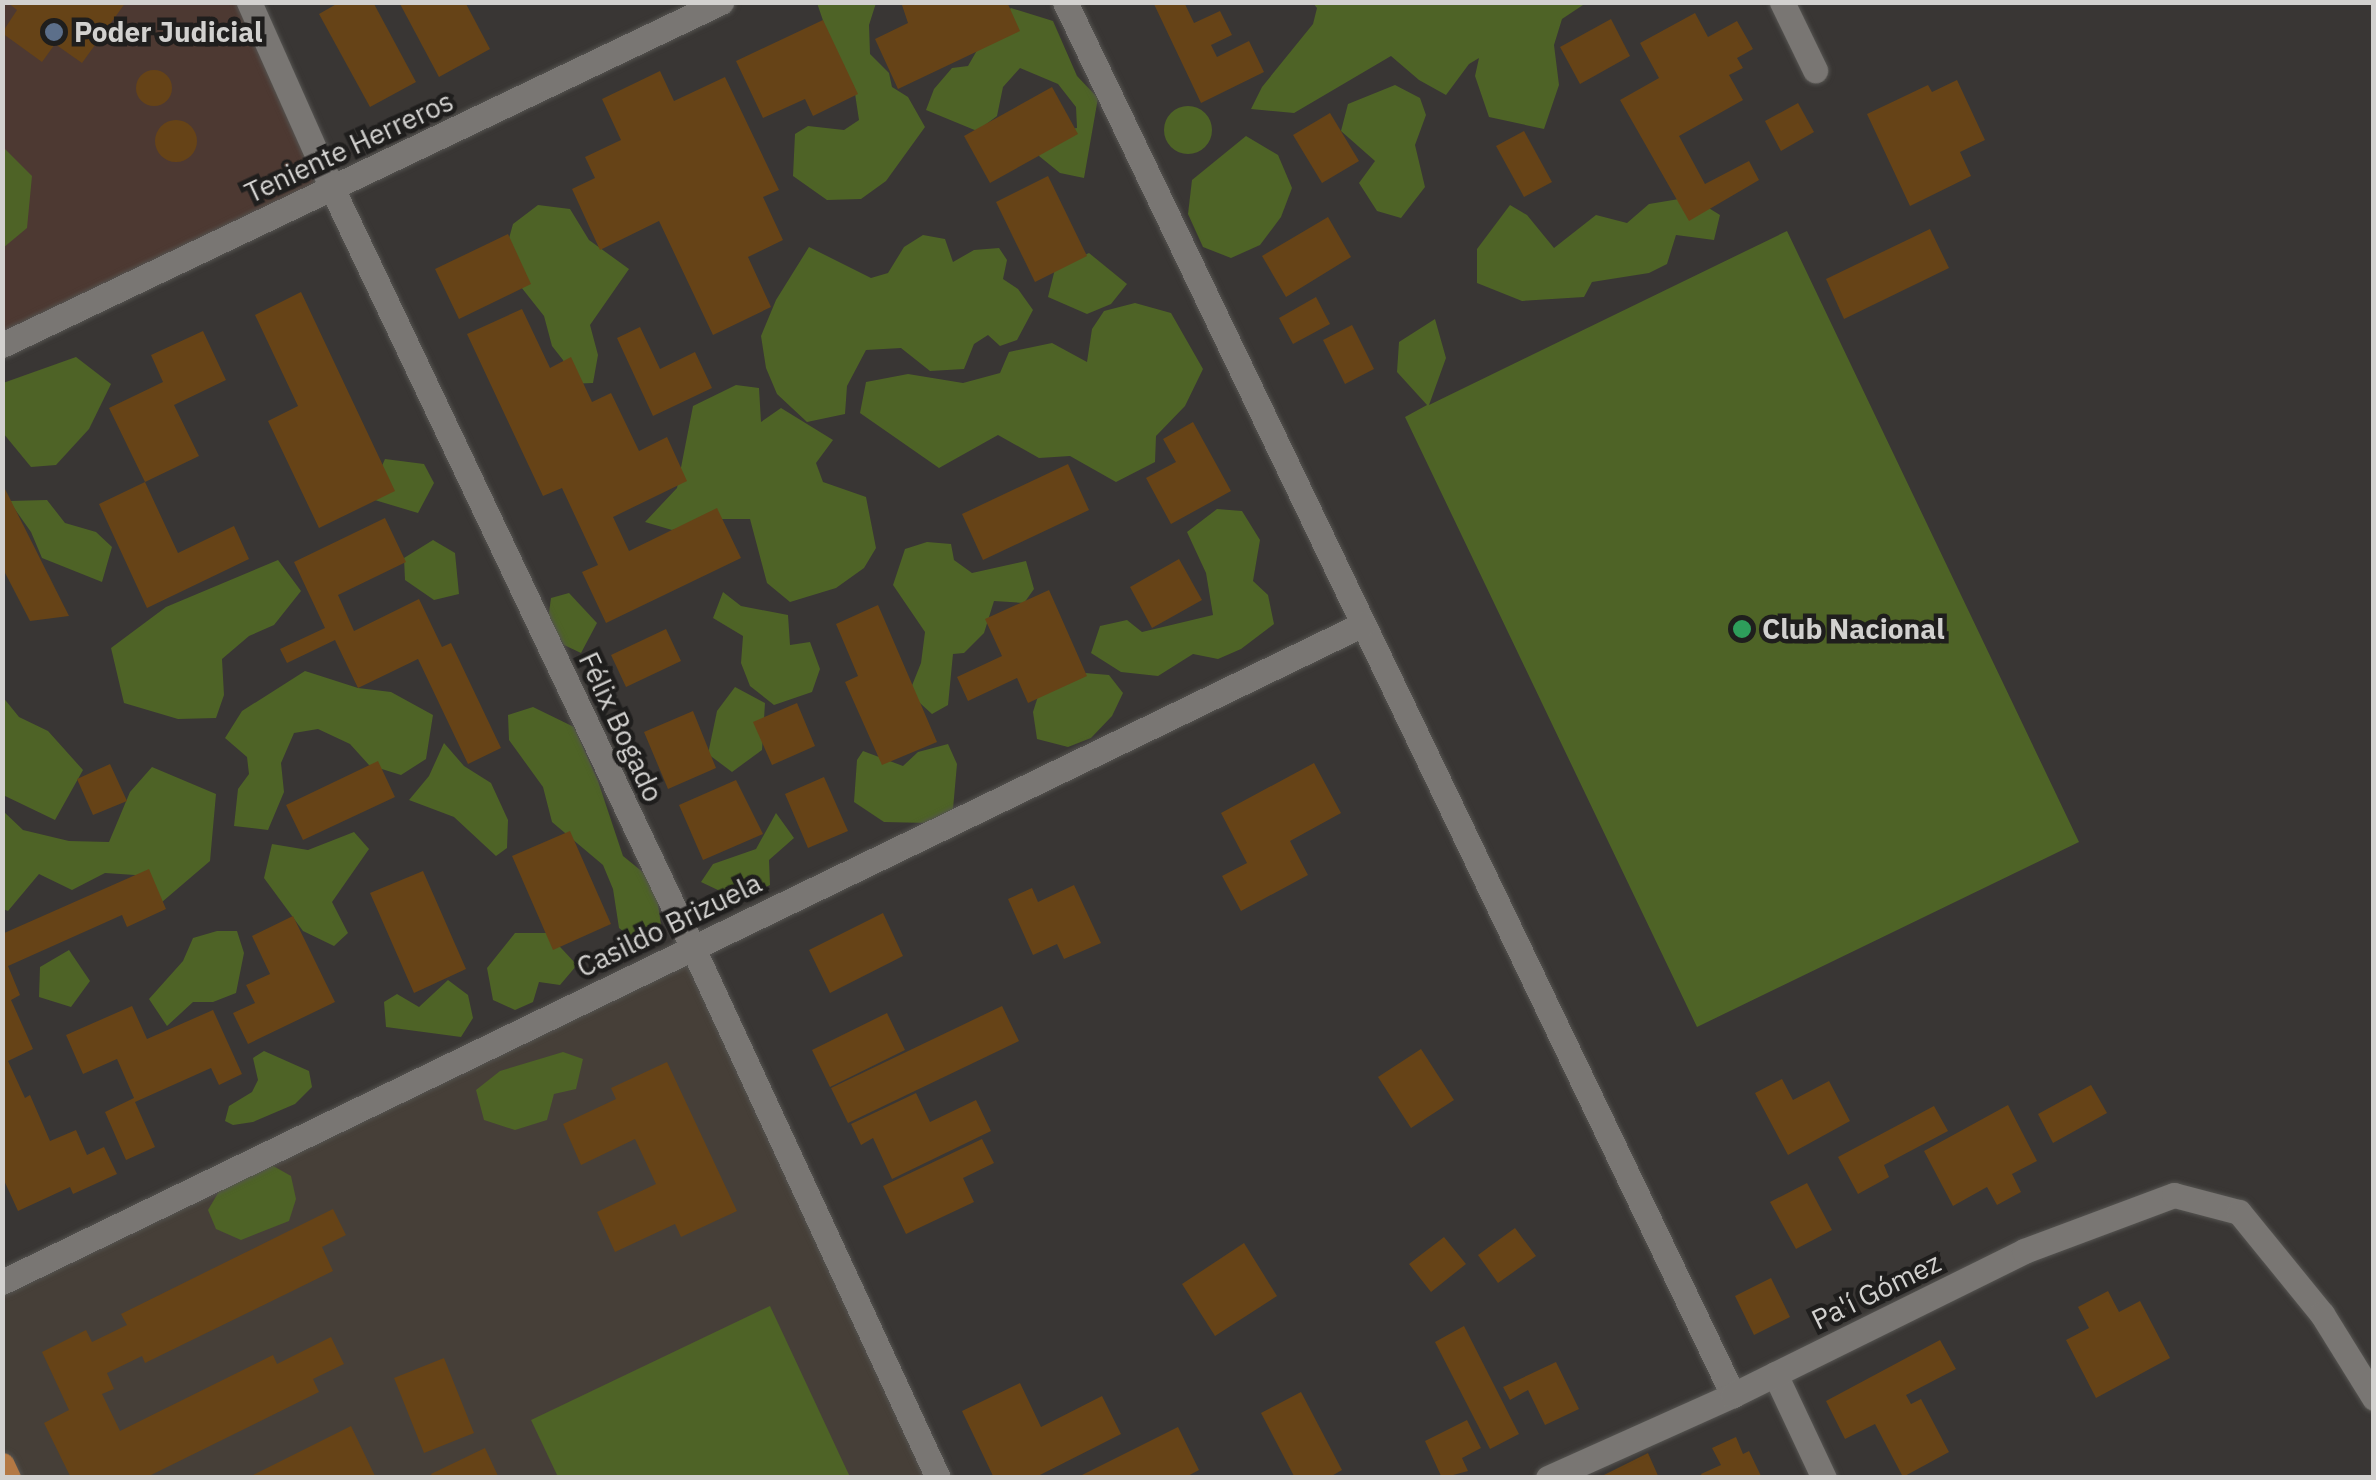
<!DOCTYPE html>
<html>
<head>
<meta charset="utf-8">
<style>
	body { margin:0 }
	#map { position:relative; width:2376px; height:1480px; overflow:hidden; background:#393634; font-family:"IBM Plex Sans",sans-serif }
	div>[style] { position:absolute }
	.commercial>* { inset:0; background:#4d3932 }
	.built>* { inset:0; background:#463f38 }
	.green>* { inset:0; background:#4e6326 }
	.round { border-radius:50% }
	.building>* { inset:0; background:#664317 }
	.roads { filter:drop-shadow(0 0 2px #555451) drop-shadow(0 0 2px #555451) }
	.minor>* { height:25px; margin:-12.5px; padding:0 12.5px; transform-origin:12.5px; border-radius:12.5px; background:#797673 }
	.major>* { height:25px; margin:-12.5px; padding:0 12.5px; transform-origin:12.5px; border-radius:12.5px; background:#b37844 }
	.dots>* { width:28px; height:28px; translate:-50% -50%; box-sizing:border-box; border:5px solid #1f1e1d; border-radius:50% }
	span { translate:-50% -50%; white-space:nowrap; text-align:center; line-height:1.15; -webkit-text-stroke:9px #1f1e1d; paint-order:stroke }
	.poi-label { font-size:28px; color:#d2d1cf; font-weight:700 }
	.left { translate:0 -50%; text-align:left }
	.street-label { font-size:28px; color:#d2d1cf }
	.frame { position:absolute; inset:0; border:5px solid #d2d1cf; pointer-events:none }
</style>
</head>
<body>
<div id="map">
	<div class="commercial">
		<i style="clip-path:polygon(3px 3px,249px 3px,332px 188px,3px 345px)"></i>
	</div>
	<div class="built">
		<i style="clip-path:polygon(692px 946px,938px 1478px,3px 1478px,3px 1282px)"></i>
	</div>
	<div class="green">
		<i style="clip-path:polygon(817px 3px,876px 3px,869px 25px,870px 54px,889px 73px,892px 87px,908px 97px,925px 127px,886px 181px,861px 199px,827px 200px,793px 176px,795px 134px,808px 126px,844px 130px,859px 120px,854px 87px,828px 35px)"></i>
		<i style="clip-path:polygon(1313px 3px,1586px 3px,1562px 19px,1554px 45px,1559px 85px,1544px 129px,1489px 117px,1475px 76px,1479px 58px,1469px 64px,1446px 95px,1419px 80px,1391px 56px,1294px 113px,1251px 109px,1262px 87px,1313px 24px,1317px 8px)"></i>
		<i style="clip-path:polygon(1011px 8px,1053px 21px,1077px 76px,1098px 98px,1084px 178px,1060px 173px,1039px 156px,1040px 144px,1059px 130px,1077px 128px,1076px 107px,1058px 84px,1020px 68px,1003px 87px,997px 116px,977px 131px,926px 110px,934px 89px,952px 68px,968px 66px,991px 26px)"></i>
		<i style="clip-path:polygon(1395px 85px,1420px 98px,1426px 115px,1415px 145px,1425px 187px,1401px 218px,1377px 211px,1359px 183px,1375px 161px,1341px 131px,1348px 104px)"></i>
		<i class="round" style="left:1164px;top:106px;width:48px;height:48px"></i>
		<i style="clip-path:polygon(1246px 136px,1278px 155px,1292px 188px,1281px 217px,1260px 245px,1231px 258px,1203px 247px,1188px 214px,1192px 180px)"></i>
		<i style="clip-path:polygon(2px 146px,32px 176px,27px 228px,3px 248px)"></i>
		<i style="clip-path:polygon(1691px 197px,1720px 215px,1714px 240px,1676px 235px,1667px 264px,1649px 273px,1592px 282px,1584px 297px,1522px 301px,1477px 283px,1477px 249px,1510px 205px,1527px 215px,1554px 248px,1596px 215px,1627px 223px,1649px 204px)"></i>
		<i style="clip-path:polygon(538px 205px,570px 209px,589px 240px,629px 269px,590px 325px,598px 355px,593px 383px,568px 384px,563px 360px,552px 346px,544px 316px,502px 263px,513px 224px)"></i>
		<i style="clip-path:polygon(1787px 231px,2079px 842px,1697px 1027px,1405px 417px,1427px 405px,1397px 372px,1399px 342px,1435px 319px,1446px 358px,1429px 405px)"></i>
		<i style="clip-path:polygon(923px 235px,945px 239px,953px 262px,974px 250px,999px 248px,1007px 260px,1003px 279px,1018px 289px,1033px 310px,1017px 340px,1000px 346px,988px 335px,974px 344px,964px 369px,930px 371px,901px 348px,866px 350px,847px 386px,845px 414px,807px 422px,777px 394px,766px 368px,761px 336px,776px 300px,809px 247px,871px 278px,888px 273px,904px 247px)"></i>
		<i style="clip-path:polygon(1089px 253px,1127px 284px,1111px 304px,1087px 314px,1048px 297px,1055px 269px)"></i>
		<i style="clip-path:polygon(1135px 303px,1171px 313px,1203px 369px,1185px 406px,1156px 436px,1155px 462px,1116px 482px,1070px 456px,1039px 458px,998px 435px,939px 468px,860px 413px,866px 382px,908px 374px,963px 383px,1000px 373px,1009px 352px,1052px 343px,1087px 362px,1092px 329px,1104px 311px)"></i>
		<i style="clip-path:polygon(76px 357px,111px 384px,89px 429px,56px 465px,31px 467px,3px 433px,3px 383px)"></i>
		<i style="clip-path:polygon(736px 385px,759px 388px,761px 422px,781px 408px,833px 440px,816px 463px,823px 482px,866px 497px,876px 548px,864px 568px,836px 588px,790px 602px,767px 583px,750px 519px,707px 519px,672px 530px,645px 522px,677px 488px,693px 406px)"></i>
		<i style="clip-path:polygon(385px 459px,424px 464px,434px 483px,418px 513px,368px 498px)"></i>
		<i style="clip-path:polygon(47px 500px,65px 523px,96px 532px,112px 547px,102px 582px,42px 558px,31px 532px,9px 501px)"></i>
		<i style="clip-path:polygon(1217px 509px,1242px 511px,1260px 540px,1253px 581px,1268px 595px,1274px 624px,1241px 649px,1218px 659px,1193px 654px,1158px 676px,1121px 672px,1091px 653px,1100px 626px,1127px 620px,1142px 632px,1213px 615px,1206px 573px,1187px 532px)"></i>
		<i style="clip-path:polygon(433px 540px,455px 553px,459px 594px,434px 600px,405px 580px,404px 558px)"></i>
		<i style="clip-path:polygon(927px 542px,951px 544px,954px 560px,972px 573px,1026px 561px,1034px 589px,1024px 603px,994px 601px,984px 633px,964px 653px,953px 654px,948px 705px,932px 714px,909px 693px,921px 663px,925px 632px,893px 585px,905px 549px)"></i>
		<i style="clip-path:polygon(278px 560px,301px 591px,274px 625px,249px 636px,222px 659px,224px 695px,216px 718px,178px 719px,124px 703px,111px 648px,166px 607px)"></i>
		<i style="clip-path:polygon(723px 592px,741px 606px,788px 615px,790px 645px,810px 642px,820px 669px,812px 692px,774px 705px,750px 686px,741px 663px,743px 636px,713px 618px)"></i>
		<i style="clip-path:polygon(569px 593px,597px 623px,581px 653px,564px 645px,548px 620px,551px 598px)"></i>
		<i style="clip-path:polygon(305px 671px,358px 688px,391px 692px,433px 715px,426px 759px,401px 775px,369px 765px,350px 744px,318px 729px,294px 733px,281px 763px,284px 792px,268px 830px,234px 826px,238px 789px,249px 774px,247px 757px,225px 738px,242px 711px)"></i>
		<i style="clip-path:polygon(1085px 673px,1109px 675px,1123px 693px,1112px 716px,1091px 738px,1068px 747px,1037px 739px,1033px 712px,1039px 693px)"></i>
		<i style="clip-path:polygon(735px 687px,765px 703px,762px 750px,732px 772px,708px 754px,717px 711px)"></i>
		<i style="clip-path:polygon(2px 696px,19px 717px,48px 731px,83px 770px,55px 820px,3px 795px)"></i>
		<i style="clip-path:polygon(533px 707px,574px 727px,598px 781px,623px 856px,655px 882px,661px 925px,647px 949px,619px 928px,613px 889px,603px 865px,552px 822px,543px 787px,509px 740px,508px 715px)"></i>
		<i style="clip-path:polygon(444px 743px,464px 766px,491px 783px,508px 820px,507px 848px,496px 856px,454px 817px,409px 800px,429px 776px)"></i>
		<i style="clip-path:polygon(948px 744px,957px 764px,953px 809px,928px 823px,884px 822px,854px 802px,857px 760px,863px 751px,903px 766px,918px 752px)"></i>
		<i style="clip-path:polygon(152px 767px,216px 794px,210px 861px,162px 902px,135px 875px,105px 873px,72px 890px,39px 874px,8px 911px,3px 909px,2px 810px,23px 830px,69px 841px,109px 842px,130px 792px)"></i>
		<i style="clip-path:polygon(776px 813px,794px 838px,769px 860px,770px 885px,739px 900px,701px 882px,713px 864px,756px 849px)"></i>
		<i style="clip-path:polygon(354px 832px,369px 849px,332px 902px,348px 933px,334px 946px,303px 931px,264px 878px,272px 844px,308px 850px)"></i>
		<i style="clip-path:polygon(217px 931px,237px 931px,244px 953px,236px 993px,213px 1002px,193px 1002px,167px 1026px,149px 999px,183px 961px,193px 938px)"></i>
		<i style="clip-path:polygon(515px 933px,547px 933px,577px 965px,560px 985px,539px 982px,533px 1002px,515px 1010px,493px 1000px,487px 968px)"></i>
		<i style="clip-path:polygon(69px 950px,90px 981px,71px 1007px,39px 997px,40px 967px)"></i>
		<i style="clip-path:polygon(448px 980px,468px 995px,473px 1018px,461px 1037px,386px 1027px,384px 1002px,397px 994px,419px 1007px)"></i>
		<i style="clip-path:polygon(264px 1051px,309px 1071px,312px 1087px,295px 1104px,253px 1122px,233px 1125px,225px 1121px,229px 1106px,252px 1092px,258px 1080px,253px 1058px)"></i>
		<i style="clip-path:polygon(563px 1052px,583px 1059px,576px 1089px,554px 1094px,547px 1120px,515px 1130px,484px 1120px,476px 1090px,500px 1071px)"></i>
		<i style="clip-path:polygon(268px 1163px,291px 1176px,296px 1199px,289px 1221px,241px 1240px,216px 1229px,208px 1210px,221px 1188px)"></i>
		<i style="clip-path:polygon(770px 1306px,850px 1477px,558px 1477px,531px 1420px)"></i>
	</div>
	<div class="building">
		<i style="clip-path:polygon(7px 2px,126px 2px,82px 63px,55px 44px,42px 62px,2px 33px,17px 10px)"></i>
		<i style="clip-path:polygon(340px 2px,373px 2px,416px 82px,370px 107px,319px 14px)"></i>
		<i style="clip-path:polygon(399px 2px,465px 2px,490px 49px,439px 77px)"></i>
		<i style="clip-path:polygon(901px 2px,1007px 2px,1020px 31px,898px 89px,875px 39px,908px 23px)"></i>
		<i style="clip-path:polygon(1153px 2px,1184px 2px,1194px 23px,1220px 11px,1232px 35px,1211px 45px,1217px 57px,1249px 41px,1264px 72px,1201px 103px)"></i>
		<i style="clip-path:polygon(1695px 13px,1708px 37px,1737px 21px,1753px 49px,1737px 58px,1743px 68px,1729px 75px,1743px 100px,1679px 136px,1705px 184px,1749px 161px,1759px 180px,1689px 221px,1620px 100px,1659px 78px,1640px 43px)"></i>
		<i style="clip-path:polygon(1611px 19px,1630px 56px,1580px 84px,1560px 47px)"></i>
		<i style="clip-path:polygon(823px 20px,858px 94px,813px 116px,805px 99px,763px 118px,736px 61px)"></i>
		<i class="round" style="left:136px;top:70px;width:36px;height:36px"></i>
		<i style="clip-path:polygon(660px 71px,674px 101px,725px 77px,779px 190px,763px 197px,783px 240px,748px 257px,771px 307px,713px 335px,659px 221px,600px 250px,572px 189px,595px 178px,585px 157px,621px 140px,602px 99px)"></i>
		<i style="clip-path:polygon(1957px 80px,1985px 140px,1960px 152px,1971px 176px,1910px 206px,1867px 114px,1928px 85px,1932px 92px)"></i>
		<i style="clip-path:polygon(1052px 87px,1078px 134px,990px 183px,964px 136px)"></i>
		<i style="clip-path:polygon(1798px 103px,1814px 132px,1781px 151px,1765px 121px)"></i>
		<i style="clip-path:polygon(1330px 113px,1359px 161px,1322px 183px,1293px 135px)"></i>
		<i class="round" style="left:155px;top:120px;width:42px;height:42px"></i>
		<i style="clip-path:polygon(1524px 131px,1552px 182px,1524px 197px,1496px 146px)"></i>
		<i style="clip-path:polygon(1048px 176px,1087px 256px,1035px 282px,996px 202px)"></i>
		<i style="clip-path:polygon(1328px 217px,1351px 257px,1286px 297px,1262px 256px)"></i>
		<i style="clip-path:polygon(1930px 229px,1949px 268px,1844px 319px,1826px 279px)"></i>
		<i style="clip-path:polygon(508px 234px,531px 284px,459px 319px,435px 269px)"></i>
		<i style="clip-path:polygon(301px 292px,395px 491px,319px 528px,268px 421px,298px 406px,255px 315px)"></i>
		<i style="clip-path:polygon(1316px 297px,1330px 324px,1293px 344px,1279px 318px)"></i>
		<i style="clip-path:polygon(522px 309px,550px 368px,571px 357px,592px 402px,611px 393px,639px 451px,667px 437px,687px 481px,613px 517px,629px 551px,717px 508px,741px 558px,606px 623px,582px 572px,598px 565px,562px 488px,543px 496px,467px 334px)"></i>
		<i style="clip-path:polygon(1352px 325px,1374px 369px,1345px 384px,1323px 340px)"></i>
		<i style="clip-path:polygon(640px 327px,660px 369px,695px 352px,712px 388px,653px 416px,617px 338px)"></i>
		<i style="clip-path:polygon(203px 331px,226px 380px,174px 405px,199px 456px,145px 482px,109px 408px,163px 382px,151px 355px)"></i>
		<i style="clip-path:polygon(1193px 422px,1231px 491px,1171px 524px,1146px 478px,1176px 462px,1163px 439px)"></i>
		<i style="clip-path:polygon(1068px 464px,1089px 510px,983px 560px,962px 514px)"></i>
		<i style="clip-path:polygon(145px 482px,178px 553px,234px 526px,249px 559px,147px 608px,99px 504px)"></i>
		<i style="clip-path:polygon(2px 483px,69px 616px,30px 621px,2px 567px)"></i>
		<i style="clip-path:polygon(385px 518px,406px 562px,338px 595px,354px 631px,419px 599px,442px 647px,451px 643px,501px 748px,468px 764px,418px 659px,358px 688px,335px 640px,287px 663px,280px 649px,325px 628px,294px 562px)"></i>
		<i style="clip-path:polygon(1179px 559px,1202px 600px,1152px 628px,1130px 587px)"></i>
		<i style="clip-path:polygon(1049px 590px,1087px 676px,1028px 703px,1017px 678px,968px 701px,957px 677px,1002px 656px,985px 619px)"></i>
		<i style="clip-path:polygon(878px 605px,937px 742px,882px 765px,845px 682px,858px 676px,836px 624px)"></i>
		<i style="clip-path:polygon(666px 629px,681px 661px,626px 687px,611px 655px)"></i>
		<i style="clip-path:polygon(797px 703px,815px 746px,772px 765px,753px 722px)"></i>
		<i style="clip-path:polygon(693px 711px,716px 768px,668px 789px,644px 732px)"></i>
		<i style="clip-path:polygon(378px 761px,395px 797px,303px 840px,286px 805px)"></i>
		<i style="clip-path:polygon(1314px 763px,1341px 813px,1290px 841px,1308px 875px,1241px 911px,1222px 876px,1247px 863px,1221px 813px)"></i>
		<i style="clip-path:polygon(110px 764px,127px 801px,93px 815px,77px 779px)"></i>
		<i style="clip-path:polygon(824px 777px,848px 831px,808px 848px,785px 794px)"></i>
		<i style="clip-path:polygon(736px 780px,763px 834px,703px 860px,679px 805px)"></i>
		<i style="clip-path:polygon(570px 831px,611px 924px,553px 950px,512px 856px)"></i>
		<i style="clip-path:polygon(149px 869px,166px 909px,127px 927px,122px 915px,8px 966px,20px 995px,11px 1000px,33px 1049px,8px 1061px,25px 1098px,30px 1095px,50px 1141px,76px 1130px,87px 1155px,104px 1147px,117px 1174px,73px 1194px,70px 1187px,18px 1211px,2px 1176px,2px 934px)"></i>
		<i style="clip-path:polygon(423px 871px,466px 969px,414px 993px,370px 893px)"></i>
		<i style="clip-path:polygon(1074px 885px,1101px 943px,1064px 959px,1057px 944px,1033px 955px,1008px 899px,1032px 888px,1038px 902px)"></i>
		<i style="clip-path:polygon(883px 913px,903px 956px,830px 993px,809px 950px)"></i>
		<i style="clip-path:polygon(293px 916px,335px 1002px,248px 1044px,233px 1013px,255px 1003px,246px 985px,270px 974px,252px 936px)"></i>
		<i style="clip-path:polygon(132px 1006px,147px 1039px,213px 1010px,242px 1074px,219px 1085px,211px 1068px,135px 1102px,155px 1147px,126px 1160px,105px 1112px,134px 1098px,117px 1059px,83px 1074px,66px 1035px)"></i>
		<i style="clip-path:polygon(1002px 1006px,1019px 1041px,848px 1123px,831px 1088px)"></i>
		<i style="clip-path:polygon(887px 1013px,905px 1050px,830px 1087px,812px 1050px)"></i>
		<i style="clip-path:polygon(1421px 1049px,1454px 1100px,1411px 1128px,1378px 1077px)"></i>
		<i style="clip-path:polygon(667px 1062px,737px 1211px,681px 1237px,675px 1224px,615px 1252px,597px 1212px,656px 1184px,635px 1139px,581px 1165px,563px 1124px,616px 1099px,611px 1088px)"></i>
		<i style="clip-path:polygon(1782px 1079px,1793px 1100px,1829px 1081px,1850px 1121px,1788px 1155px,1755px 1093px)"></i>
		<i style="clip-path:polygon(2091px 1085px,2107px 1113px,2053px 1143px,2038px 1114px)"></i>
		<i style="clip-path:polygon(916px 1093px,930px 1122px,976px 1100px,991px 1131px,892px 1179px,873px 1138px,861px 1145px,851px 1124px)"></i>
		<i style="clip-path:polygon(2008px 1105px,2037px 1161px,2012px 1174px,2021px 1192px,1997px 1205px,1987px 1187px,1953px 1206px,1924px 1151px)"></i>
		<i style="clip-path:polygon(1934px 1106px,1948px 1131px,1884px 1165px,1889px 1177px,1858px 1194px,1838px 1157px)"></i>
		<i style="clip-path:polygon(982px 1139px,994px 1163px,963px 1178px,974px 1202px,906px 1234px,883px 1186px)"></i>
		<i style="clip-path:polygon(1807px 1183px,1832px 1230px,1796px 1249px,1770px 1202px)"></i>
		<i style="clip-path:polygon(333px 1209px,346px 1235px,322px 1247px,333px 1271px,145px 1363px,142px 1356px,107px 1373px,114px 1389px,102px 1394px,120px 1431px,273px 1355px,277px 1364px,331px 1337px,344px 1364px,313px 1379px,319px 1392px,145px 1478px,71px 1478px,44px 1423px,69px 1410px,42px 1352px,86px 1330px,92px 1342px,127px 1325px,121px 1314px)"></i>
		<i style="clip-path:polygon(1515px 1228px,1536px 1256px,1498px 1283px,1478px 1255px)"></i>
		<i style="clip-path:polygon(1444px 1237px,1466px 1264px,1431px 1292px,1409px 1264px)"></i>
		<i style="clip-path:polygon(1244px 1243px,1277px 1296px,1215px 1336px,1182px 1284px)"></i>
		<i style="clip-path:polygon(1771px 1278px,1790px 1317px,1754px 1335px,1735px 1296px)"></i>
		<i style="clip-path:polygon(2108px 1291px,2119px 1312px,2140px 1301px,2170px 1358px,2096px 1398px,2066px 1340px,2089px 1328px,2078px 1307px)"></i>
		<i style="clip-path:polygon(1464px 1326px,1519px 1434px,1490px 1449px,1435px 1342px)"></i>
		<i style="clip-path:polygon(1940px 1340px,1956px 1369px,1906px 1395px,1911px 1404px,1921px 1399px,1949px 1452px,1903px 1477px,1875px 1424px,1845px 1439px,1826px 1401px)"></i>
		<i style="clip-path:polygon(444px 1358px,474px 1433px,424px 1453px,394px 1378px)"></i>
		<i style="clip-path:polygon(1556px 1362px,1579px 1409px,1545px 1425px,1528px 1390px,1510px 1400px,1503px 1387px)"></i>
		<i style="clip-path:polygon(1020px 1383px,1041px 1427px,1102px 1396px,1121px 1434px,1034px 1478px,994px 1478px,962px 1411px)"></i>
		<i style="clip-path:polygon(1301px 1392px,1342px 1470px,1328px 1478px,1295px 1478px,1261px 1413px)"></i>
		<i style="clip-path:polygon(1467px 1420px,1481px 1448px,1462px 1458px,1468px 1471px,1442px 1478px,1425px 1441px)"></i>
		<i style="clip-path:polygon(351px 1426px,376px 1478px,247px 1478px)"></i>
		<i style="clip-path:polygon(1178px 1427px,1199px 1470px,1184px 1478px,1076px 1478px)"></i>
		<i style="clip-path:polygon(1736px 1437px,1743px 1454px,1749px 1451px,1762px 1478px,1703px 1478px,1701px 1474px,1721px 1465px,1712px 1448px)"></i>
		<i style="clip-path:polygon(485px 1448px,499px 1478px,433px 1478px,431px 1474px)"></i>
		<i style="clip-path:polygon(1648px 1453px,1659px 1478px,1598px 1478px)"></i>
	</div>
	<div class="roads">
		<div class="minor">
			<i style="left:249px;top:2px;width:204px;rotate:66deg"></i>
			<i style="left:332px;top:188px;width:839px;rotate:64.6deg"></i>
			<i style="left:692px;top:946px;width:586px;rotate:65.18deg"></i>
			<i style="left:1065px;top:2px;width:1545px;rotate:64.38deg"></i>
			<i style="left:1782px;top:2px;width:76px;rotate:64.1deg"></i>
			<i style="left:2px;top:345px;width:797px;rotate:-25.5deg"></i>
			<i style="left:2px;top:1282px;width:1512px;rotate:-25.8deg"></i>
			<i style="left:1775px;top:1374px;width:115px;rotate:64.8deg"></i>
			<i style="left:1548px;top:1478px;width:203px;rotate:-24.2deg"></i>
			<i style="left:1733px;top:1395px;width:325px;rotate:-26.3deg"></i>
			<i style="left:2024px;top:1251px;width:160px;rotate:-20.5deg"></i>
			<i style="left:2174px;top:1195px;width:67px;rotate:14.7deg"></i>
			<i style="left:2239px;top:1212px;width:132px;rotate:50.9deg"></i>
			<i style="left:2322px;top:1314px;width:99px;rotate:58.2deg"></i>
		</div>
		<div class="major">
			<i style="left:2px;top:1465px;width:14px;rotate:65deg"></i>
		</div>
	</div>
	<div class="dots">
		<i style="left:54px;top:32px;background:#5c6f8a"></i>
		<i style="left:1742px;top:629px;background:#2e9e5b"></i>
	</div>
	<div class="poi-label">
		<span class="left" style="left:74px;top:32px">Poder Judicial</span>
		<span class="left" style="left:1762px;top:629px">Club Nacional</span>
	</div>
	<div class="street-label">
		<span style="left:349px;top:147px;rotate:-25deg">Teniente Herreros</span>
		<span style="left:621px;top:727px;rotate:65deg">Félix Bogado</span>
		<span style="left:669px;top:925px;rotate:-26deg">Casildo Brizuela</span>
		<span style="left:1876px;top:1291px;rotate:-26deg">Pa'í Gómez</span>
	</div>
	<div class="frame"></div>
</div>
</body>
</html>
